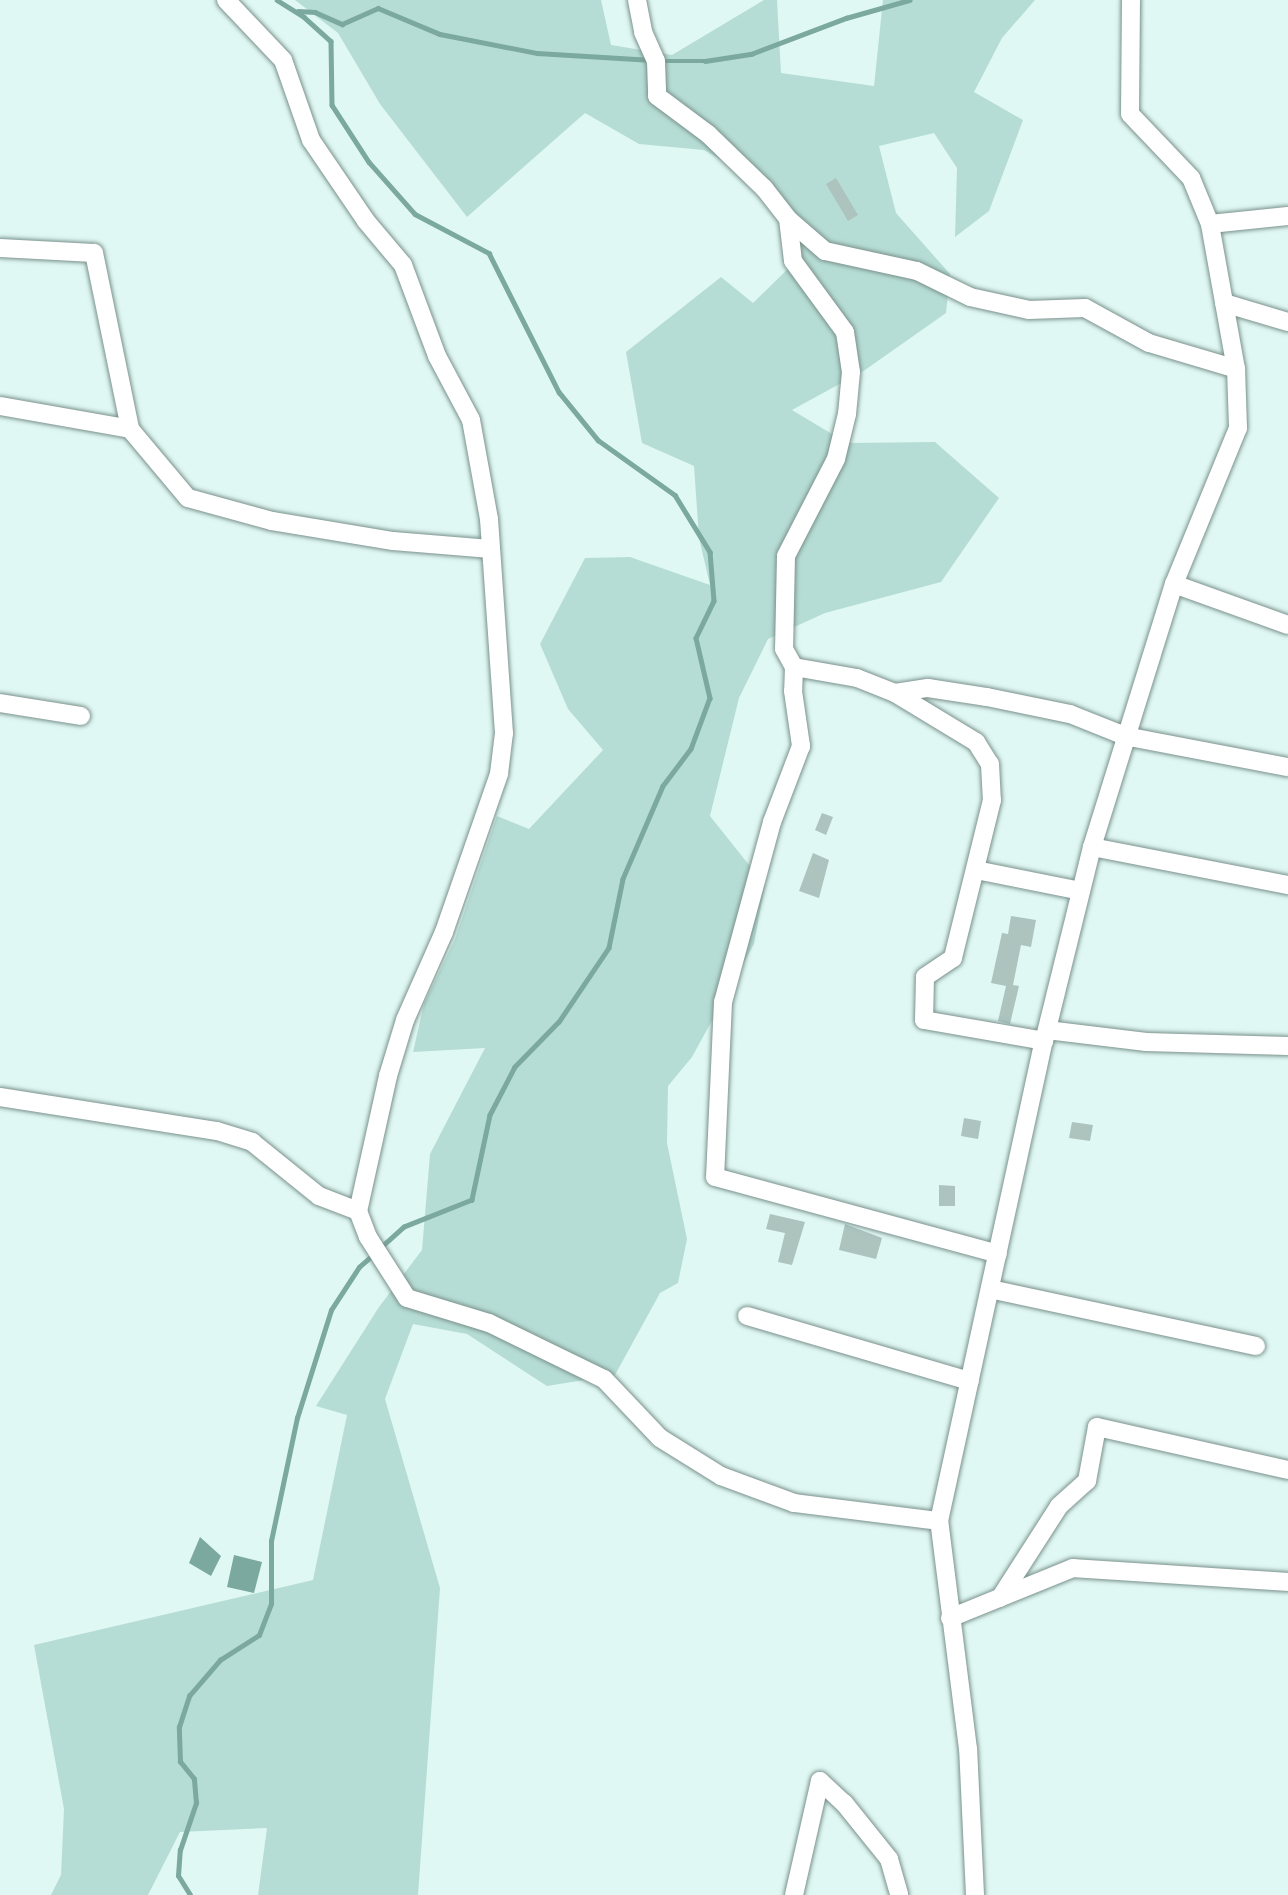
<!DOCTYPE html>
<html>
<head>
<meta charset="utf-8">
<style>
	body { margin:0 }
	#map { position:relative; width:1288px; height:1895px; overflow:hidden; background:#e0f8f3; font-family:"Asap Condensed",sans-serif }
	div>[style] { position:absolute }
	.green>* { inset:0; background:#b6ddd5 }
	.water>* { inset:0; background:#7ba89f }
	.stream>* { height:4.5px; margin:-2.25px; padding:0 2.25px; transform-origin:2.25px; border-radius:2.25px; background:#7ba89f }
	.building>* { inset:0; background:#acc3be }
	.roads { filter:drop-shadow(0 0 2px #7a918c) drop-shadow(0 0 2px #7a918c) }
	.minor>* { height:18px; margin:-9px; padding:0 9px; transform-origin:9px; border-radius:9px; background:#fff }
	span { translate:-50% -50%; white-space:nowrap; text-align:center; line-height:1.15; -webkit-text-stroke:6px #fff; paint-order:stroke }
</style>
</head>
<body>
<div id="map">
	<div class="green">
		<i style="clip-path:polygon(295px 0,601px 0,611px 45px,672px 55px,764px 0,777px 0,781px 73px,874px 86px,883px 0,1035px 0,1002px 38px,974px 92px,1023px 120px,989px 211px,955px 237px,957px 168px,934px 133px,879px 146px,896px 213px,950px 274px,946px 313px,865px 370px,792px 410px,847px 443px,935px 442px,999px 498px,941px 582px,825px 613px,768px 639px,739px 698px,710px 816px,765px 885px,754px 944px,692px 1057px,668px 1086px,667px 1143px,687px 1239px,678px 1283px,660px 1293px,615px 1375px,547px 1386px,467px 1334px,413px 1324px,385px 1399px,440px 1588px,418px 1895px,258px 1895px,267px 1828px,180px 1832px,148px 1895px,51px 1895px,61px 1875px,64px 1809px,34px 1645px,313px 1580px,347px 1415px,316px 1406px,379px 1307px,422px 1250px,430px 1154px,485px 1048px,413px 1052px,424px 1004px,455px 939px,497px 816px,529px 829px,603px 750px,568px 709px,540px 644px,585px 558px,630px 557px,710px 585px,699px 538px,694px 466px,642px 443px,626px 352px,721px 277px,753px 303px,801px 256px,775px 190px,704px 150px,639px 144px,585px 113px,467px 217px,380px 104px,338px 33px)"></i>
	</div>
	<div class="water">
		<i style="clip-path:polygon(200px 1537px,221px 1556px,211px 1576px,189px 1563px)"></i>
		<i style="clip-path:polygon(234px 1555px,262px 1562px,254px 1593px,227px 1587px)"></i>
	</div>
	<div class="stream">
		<i style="left:277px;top:0;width:32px;rotate:32deg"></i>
		<i style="left:304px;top:17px;width:36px;rotate:42deg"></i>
		<i style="left:331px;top:41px;width:64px;rotate:89.1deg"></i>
		<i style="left:332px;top:105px;width:68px;rotate:57deg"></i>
		<i style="left:369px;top:162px;width:69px;rotate:48.5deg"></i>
		<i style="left:415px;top:214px;width:84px;rotate:27.8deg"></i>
		<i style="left:489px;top:253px;width:156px;rotate:63.3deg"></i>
		<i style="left:559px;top:392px;width:62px;rotate:50.9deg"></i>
		<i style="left:598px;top:440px;width:95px;rotate:35.5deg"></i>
		<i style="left:675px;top:495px;width:67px;rotate:58.4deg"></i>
		<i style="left:710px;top:552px;width:49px;rotate:85.3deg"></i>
		<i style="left:714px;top:601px;width:41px;rotate:115.9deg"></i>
		<i style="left:696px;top:638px;width:62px;rotate:76.9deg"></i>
		<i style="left:710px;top:698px;width:54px;rotate:110.4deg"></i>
		<i style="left:691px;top:749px;width:46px;rotate:127.1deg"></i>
		<i style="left:663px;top:786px;width:101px;rotate:113.3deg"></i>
		<i style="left:623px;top:879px;width:70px;rotate:101.5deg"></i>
		<i style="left:609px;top:948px;width:89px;rotate:124deg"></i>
		<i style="left:559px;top:1022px;width:63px;rotate:134.4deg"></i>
		<i style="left:515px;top:1067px;width:54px;rotate:117.5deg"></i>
		<i style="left:490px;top:1115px;width:87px;rotate:102deg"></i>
		<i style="left:472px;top:1200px;width:73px;rotate:158.3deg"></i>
		<i style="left:404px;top:1227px;width:31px;rotate:138deg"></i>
		<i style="left:298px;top:11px;width:17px;rotate:3deg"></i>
		<i style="left:315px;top:12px;width:30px;rotate:24deg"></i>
		<i style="left:342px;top:24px;width:39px;rotate:-24deg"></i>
		<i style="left:378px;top:8px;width:67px;rotate:22.8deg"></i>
		<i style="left:440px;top:34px;width:99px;rotate:11.1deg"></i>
		<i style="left:537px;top:53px;width:115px;rotate:3.5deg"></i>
		<i style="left:660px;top:61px;width:45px"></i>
		<i style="left:705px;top:61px;width:47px;rotate:-8.7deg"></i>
		<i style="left:751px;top:54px;width:102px;rotate:-20.8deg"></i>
		<i style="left:846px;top:18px;width:66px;rotate:-15.9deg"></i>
		<i style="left:190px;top:1895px;width:22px;rotate:-122deg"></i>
		<i style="left:178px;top:1876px;width:26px;rotate:-86deg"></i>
		<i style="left:180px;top:1850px;width:50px;rotate:-71.2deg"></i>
		<i style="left:196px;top:1803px;width:24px;rotate:-95deg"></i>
		<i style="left:194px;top:1779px;width:22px;rotate:-129deg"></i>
		<i style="left:180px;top:1762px;width:35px;rotate:-92deg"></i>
		<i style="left:179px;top:1727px;width:33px;rotate:-72deg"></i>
		<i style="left:189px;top:1696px;width:48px;rotate:-49.3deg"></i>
		<i style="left:220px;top:1660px;width:46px;rotate:-32.7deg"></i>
		<i style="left:259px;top:1635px;width:33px;rotate:-69deg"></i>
		<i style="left:271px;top:1604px;width:63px;rotate:-90deg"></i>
		<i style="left:271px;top:1541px;width:126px;rotate:-78.1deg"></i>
		<i style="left:297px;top:1418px;width:113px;rotate:-72.5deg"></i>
		<i style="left:331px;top:1310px;width:51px;rotate:-56.9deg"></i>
		<i style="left:359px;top:1267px;width:21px;rotate:-41deg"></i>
	</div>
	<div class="building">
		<i style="clip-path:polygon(836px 178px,858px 215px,848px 221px,826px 184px)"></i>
		<i style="clip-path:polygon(822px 813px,833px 817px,826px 835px,815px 830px)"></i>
		<i style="clip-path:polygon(813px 853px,829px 860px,819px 898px,799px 891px)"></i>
		<i style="clip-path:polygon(1011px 916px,1036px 920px,1031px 947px,1021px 945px,1013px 985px,1019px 986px,1010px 1024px,998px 1021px,1006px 986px,991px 983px,1002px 933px,1008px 934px)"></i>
		<i style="clip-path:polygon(964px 1118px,981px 1121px,978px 1139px,961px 1136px)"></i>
		<i style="clip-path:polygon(1072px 1122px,1093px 1125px,1090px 1141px,1069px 1138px)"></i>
		<i style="clip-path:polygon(939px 1185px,955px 1186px,955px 1206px,939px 1206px)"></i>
		<i style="clip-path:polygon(770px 1214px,805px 1222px,792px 1265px,778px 1262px,785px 1233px,766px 1229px)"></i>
		<i style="clip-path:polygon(845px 1224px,882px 1238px,876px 1259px,839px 1250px)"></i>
	</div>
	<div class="roads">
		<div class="minor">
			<i style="left:226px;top:0;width:83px;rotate:46.5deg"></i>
			<i style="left:283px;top:60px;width:85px;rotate:70.7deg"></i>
			<i style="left:311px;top:140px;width:98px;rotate:55.8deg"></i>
			<i style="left:366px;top:221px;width:57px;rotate:49.9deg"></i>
			<i style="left:403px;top:265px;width:97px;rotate:69.5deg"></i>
			<i style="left:437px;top:356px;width:72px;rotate:62deg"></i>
			<i style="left:471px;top:420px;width:101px;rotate:79.7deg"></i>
			<i style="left:489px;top:519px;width:215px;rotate:86deg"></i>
			<i style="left:504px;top:733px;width:41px;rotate:97deg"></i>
			<i style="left:499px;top:774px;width:167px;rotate:109.2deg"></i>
			<i style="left:444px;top:932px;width:96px;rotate:113.9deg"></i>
			<i style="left:405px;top:1020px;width:59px;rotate:106.9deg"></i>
			<i style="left:388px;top:1076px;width:138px;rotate:102.5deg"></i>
			<i style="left:358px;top:1211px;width:28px;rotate:69deg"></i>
			<i style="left:368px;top:1237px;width:72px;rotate:57.4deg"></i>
			<i style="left:407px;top:1298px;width:86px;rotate:17deg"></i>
			<i style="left:489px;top:1323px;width:128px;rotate:26deg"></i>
			<i style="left:604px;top:1379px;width:81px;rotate:46.5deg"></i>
			<i style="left:660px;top:1438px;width:72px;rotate:31.9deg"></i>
			<i style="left:721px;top:1476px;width:78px;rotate:20.3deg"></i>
			<i style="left:794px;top:1503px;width:146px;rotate:7.1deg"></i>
			<i style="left:637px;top:0;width:33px;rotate:79deg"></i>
			<i style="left:643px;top:32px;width:32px;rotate:66deg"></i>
			<i style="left:656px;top:61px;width:35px;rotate:88deg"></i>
			<i style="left:657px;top:96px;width:64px;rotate:36.7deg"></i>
			<i style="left:708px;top:134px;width:78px;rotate:44deg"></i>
			<i style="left:764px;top:188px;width:39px;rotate:52deg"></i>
			<i style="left:788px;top:219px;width:49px;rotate:40.9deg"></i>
			<i style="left:825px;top:251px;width:94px;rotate:12.3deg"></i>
			<i style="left:917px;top:271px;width:59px;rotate:26.1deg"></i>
			<i style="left:970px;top:297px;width:60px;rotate:12.4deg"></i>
			<i style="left:1029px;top:310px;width:56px;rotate:-2deg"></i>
			<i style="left:1085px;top:308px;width:73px;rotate:28.7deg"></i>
			<i style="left:1149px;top:343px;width:91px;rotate:16.6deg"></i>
			<i style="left:788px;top:219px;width:42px;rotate:83.2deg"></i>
			<i style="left:793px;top:261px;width:88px;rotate:53.8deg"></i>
			<i style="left:845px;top:332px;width:40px;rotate:81.5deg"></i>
			<i style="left:851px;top:372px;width:42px;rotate:95.4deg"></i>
			<i style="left:847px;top:414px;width:46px;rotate:103.7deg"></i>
			<i style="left:836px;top:459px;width:109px;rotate:117.3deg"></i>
			<i style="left:786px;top:556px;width:93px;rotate:91.2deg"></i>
			<i style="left:784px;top:649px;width:21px;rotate:61deg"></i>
			<i style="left:794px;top:667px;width:24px;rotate:92deg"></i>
			<i style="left:793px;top:691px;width:56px;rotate:81.7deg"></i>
			<i style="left:801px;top:746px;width:81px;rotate:110.9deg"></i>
			<i style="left:772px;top:822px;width:187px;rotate:105.2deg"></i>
			<i style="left:723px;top:1002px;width:175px;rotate:92.6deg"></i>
			<i style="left:715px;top:1177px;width:293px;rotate:15.2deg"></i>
			<i style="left:1210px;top:224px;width:78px;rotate:-5.9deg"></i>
			<i style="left:0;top:248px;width:94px;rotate:3deg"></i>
			<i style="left:94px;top:253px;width:180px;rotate:78.4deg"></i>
			<i style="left:130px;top:429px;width:90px;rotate:50deg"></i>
			<i style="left:188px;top:498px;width:87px;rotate:15.3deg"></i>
			<i style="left:272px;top:521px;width:123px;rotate:9.4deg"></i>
			<i style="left:393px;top:541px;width:98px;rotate:4.7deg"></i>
			<i style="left:1224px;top:303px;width:67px;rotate:16.5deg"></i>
			<i style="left:0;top:406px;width:132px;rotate:10deg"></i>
			<i style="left:1174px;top:584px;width:121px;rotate:19.8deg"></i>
			<i style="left:794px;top:667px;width:64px;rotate:9.9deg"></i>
			<i style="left:857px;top:678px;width:41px;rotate:21.5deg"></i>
			<i style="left:895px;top:693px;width:95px;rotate:31.2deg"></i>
			<i style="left:976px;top:742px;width:26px;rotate:58deg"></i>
			<i style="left:990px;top:764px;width:36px;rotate:87deg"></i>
			<i style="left:992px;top:800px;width:163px;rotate:103.9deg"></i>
			<i style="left:953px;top:958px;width:34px;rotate:146deg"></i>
			<i style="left:925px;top:977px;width:43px;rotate:91.3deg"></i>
			<i style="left:924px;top:1020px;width:122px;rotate:9.9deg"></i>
			<i style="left:895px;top:693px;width:33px;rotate:-9deg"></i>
			<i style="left:928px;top:688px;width:60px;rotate:8.7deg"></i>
			<i style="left:987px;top:697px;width:85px;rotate:11.6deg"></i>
			<i style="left:1070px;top:714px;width:59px;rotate:21.8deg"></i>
			<i style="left:1125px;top:736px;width:166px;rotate:10.8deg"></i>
			<i style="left:0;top:703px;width:82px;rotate:9.1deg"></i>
			<i style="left:1092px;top:847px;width:200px;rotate:11deg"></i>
			<i style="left:976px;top:870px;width:107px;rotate:11.3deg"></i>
			<i style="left:1047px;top:1030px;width:100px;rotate:6.9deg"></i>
			<i style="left:1146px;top:1042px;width:142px;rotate:1.6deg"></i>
			<i style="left:0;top:1097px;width:220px;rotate:8.9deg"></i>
			<i style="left:217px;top:1131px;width:37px;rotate:17deg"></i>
			<i style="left:252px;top:1142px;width:86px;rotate:38.9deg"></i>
			<i style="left:319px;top:1196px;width:42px;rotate:21deg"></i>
			<i style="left:990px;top:1289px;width:272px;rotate:12.1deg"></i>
			<i style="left:747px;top:1316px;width:232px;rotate:16.3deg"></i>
			<i style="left:1000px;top:1598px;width:109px;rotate:-57.3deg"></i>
			<i style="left:1059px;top:1506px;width:38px;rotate:-42deg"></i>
			<i style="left:1087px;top:1481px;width:55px;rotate:-79.5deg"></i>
			<i style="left:1097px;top:1427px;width:196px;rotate:12.7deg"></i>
			<i style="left:950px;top:1618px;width:133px;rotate:-22.1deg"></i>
			<i style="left:1073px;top:1568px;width:215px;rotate:3.7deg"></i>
			<i style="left:794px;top:1895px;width:117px;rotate:-77.2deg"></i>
			<i style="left:820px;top:1781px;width:33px;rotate:43deg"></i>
			<i style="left:844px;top:1803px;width:72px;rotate:51.2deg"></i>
			<i style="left:889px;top:1859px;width:37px;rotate:74deg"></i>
			<i style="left:975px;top:1895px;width:146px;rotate:-92.7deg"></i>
			<i style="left:968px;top:1749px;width:230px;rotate:-97.2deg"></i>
			<i style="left:939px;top:1521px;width:491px;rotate:-77.7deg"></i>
			<i style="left:1044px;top:1041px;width:200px;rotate:-76.1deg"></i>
			<i style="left:1092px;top:847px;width:275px;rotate:-72.7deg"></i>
			<i style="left:1174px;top:584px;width:169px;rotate:-67.7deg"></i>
			<i style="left:1238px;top:428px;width:59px;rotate:-91.9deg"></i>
			<i style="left:1236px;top:369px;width:147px;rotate:-100.2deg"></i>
			<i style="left:1210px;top:224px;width:50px;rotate:-112.4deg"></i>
			<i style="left:1191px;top:178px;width:88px;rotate:-133.6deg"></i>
			<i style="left:1130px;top:114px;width:114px;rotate:-89.5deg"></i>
		</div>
	</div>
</div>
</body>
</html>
